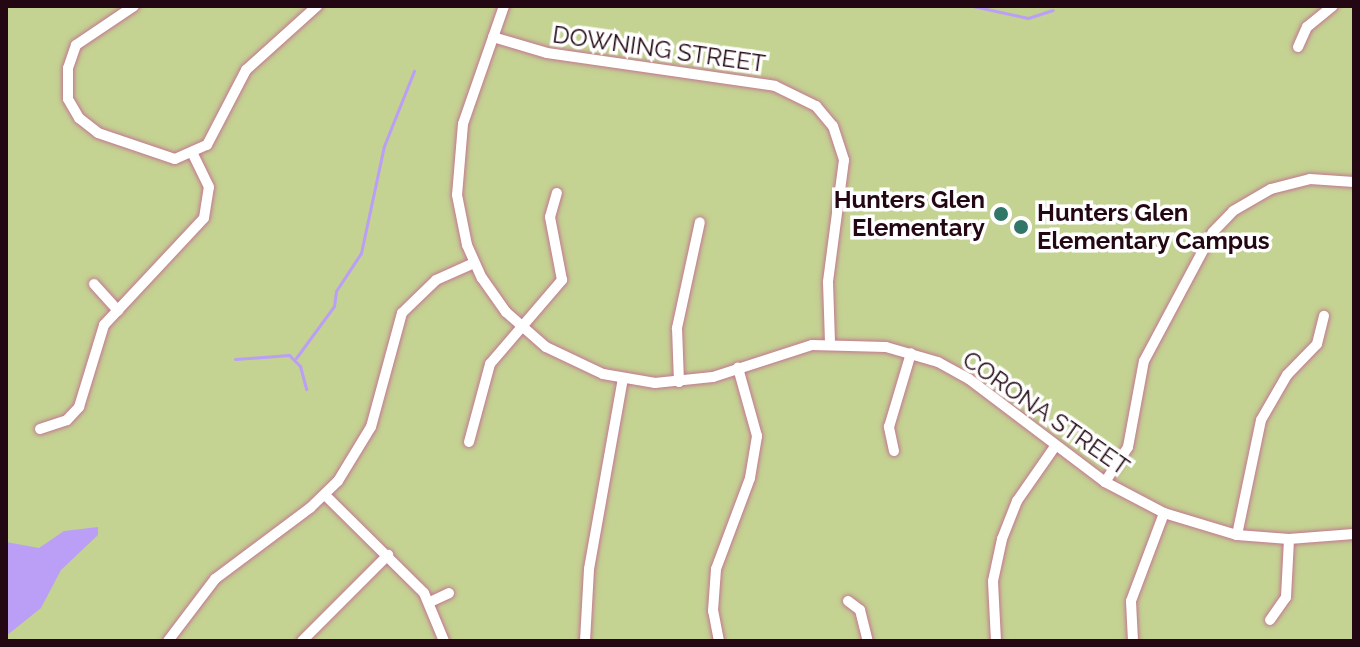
<!DOCTYPE html>
<html>
<head>
<meta charset="utf-8">
<style>
	body { margin:0 }
	#map { position:relative; width:1360px; height:647px; overflow:hidden; background:#fcdae4; font-family:Raleway,sans-serif }
	div>[style] { position:absolute }
	.green>* { inset:0; background:#c4d292 }
	.water>* { inset:0; background:#bb9ff6 }
	.stream>* { height:3px; margin:-1.5px; padding:0 1.5px; transform-origin:1.5px; border-radius:1.5px; background:#bb9ff6 }
	.roads { filter:drop-shadow(0 0 2px #c37791) drop-shadow(0 0 2px #c37791) }
	.minor>* { height:10px; margin:-5px; padding:0 5px; transform-origin:5px; border-radius:5px; background:#fff }
	.dots>* { width:22px; height:22px; translate:-50% -50%; box-sizing:border-box; border:4px solid #fff; border-radius:50% }
	span { translate:-50% -50%; white-space:nowrap; text-align:center; line-height:1.15; -webkit-text-stroke:7px #fff; paint-order:stroke }
	.street-label { font-size:24px; color:#230712 }
	.poi-label { font-size:24px; color:#230712; font-weight:700 }
	.right { translate:-100% -50%; text-align:right }
	.left { translate:0 -50%; text-align:left }
	.frame { position:absolute; inset:0; border:8px solid #230712; pointer-events:none }
</style>
</head>
<body>
<div id="map">
	<div class="green">
		<i style="clip-path:polygon(6px 6px,1354px 6px,1354px 641px,6px 641px)"></i>
	</div>
	<div class="water">
		<i style="clip-path:polygon(98px 527px,98px 535px,61px 570px,41px 608px,6px 636px,6px 542px,39px 548px,64px 531px)"></i>
	</div>
	<div class="stream">
		<i style="left:973px;top:6px;width:56px;rotate:12.3deg"></i>
		<i style="left:1028px;top:18px;width:26px;rotate:-18deg"></i>
		<i style="left:296px;top:358px;width:64px;rotate:-53.8deg"></i>
		<i style="left:334px;top:306px;width:15px;rotate:-82deg"></i>
		<i style="left:336px;top:291px;width:45px;rotate:-56.7deg"></i>
		<i style="left:361px;top:253px;width:109px;rotate:-77.9deg"></i>
		<i style="left:384px;top:146px;width:81px;rotate:-68.2deg"></i>
		<i style="left:235px;top:359px;width:54px;rotate:-4.2deg"></i>
		<i style="left:289px;top:355px;width:16px;rotate:45deg"></i>
		<i style="left:300px;top:366px;width:24px;rotate:75deg"></i>
	</div>
	<div class="roads">
		<div class="minor">
			<i style="left:134px;top:6px;width:70px;rotate:146.1deg"></i>
			<i style="left:76px;top:45px;width:24px;rotate:109deg"></i>
			<i style="left:68px;top:68px;width:31px;rotate:90deg"></i>
			<i style="left:68px;top:99px;width:22px;rotate:60deg"></i>
			<i style="left:79px;top:118px;width:24px;rotate:38deg"></i>
			<i style="left:98px;top:133px;width:81px;rotate:18.7deg"></i>
			<i style="left:175px;top:159px;width:35px;rotate:-24deg"></i>
			<i style="left:207px;top:145px;width:85px;rotate:-62.5deg"></i>
			<i style="left:246px;top:70px;width:96px;rotate:-42deg"></i>
			<i style="left:504px;top:6px;width:125px;rotate:109.2deg"></i>
			<i style="left:463px;top:124px;width:71px;rotate:94.8deg"></i>
			<i style="left:457px;top:195px;width:51px;rotate:78.7deg"></i>
			<i style="left:467px;top:245px;width:36px;rotate:66deg"></i>
			<i style="left:482px;top:278px;width:42px;rotate:54.8deg"></i>
			<i style="left:506px;top:312px;width:53px;rotate:41.2deg"></i>
			<i style="left:546px;top:347px;width:63px;rotate:25.3deg"></i>
			<i style="left:603px;top:374px;width:53px;rotate:9.8deg"></i>
			<i style="left:655px;top:383px;width:58px;rotate:-5.9deg"></i>
			<i style="left:713px;top:377px;width:104px;rotate:-17.9deg"></i>
			<i style="left:812px;top:345px;width:74px;rotate:1.5deg"></i>
			<i style="left:886px;top:347px;width:54px;rotate:16.1deg"></i>
			<i style="left:938px;top:362px;width:35px;rotate:29deg"></i>
			<i style="left:969px;top:379px;width:171px;rotate:37.1deg"></i>
			<i style="left:1105px;top:482px;width:67px;rotate:27.7deg"></i>
			<i style="left:1164px;top:513px;width:76px;rotate:16.8deg"></i>
			<i style="left:1237px;top:535px;width:52px;rotate:4.4deg"></i>
			<i style="left:1289px;top:539px;width:65px;rotate:-4.4deg"></i>
			<i style="left:493px;top:37px;width:56px;rotate:16.5deg"></i>
			<i style="left:547px;top:53px;width:230px;rotate:8.2deg"></i>
			<i style="left:775px;top:86px;width:46px;rotate:26deg"></i>
			<i style="left:816px;top:106px;width:26px;rotate:50deg"></i>
			<i style="left:833px;top:126px;width:36px;rotate:72deg"></i>
			<i style="left:844px;top:160px;width:123px;rotate:97.5deg"></i>
			<i style="left:828px;top:282px;width:61px;rotate:88.1deg"></i>
			<i style="left:1298px;top:47px;width:22px;rotate:-66deg"></i>
			<i style="left:1307px;top:27px;width:33px;rotate:-39deg"></i>
			<i style="left:94px;top:284px;width:36px;rotate:48deg"></i>
			<i style="left:679px;top:382px;width:54px;rotate:-92.1deg"></i>
			<i style="left:677px;top:328px;width:108px;rotate:-77.8deg"></i>
			<i style="left:40px;top:429px;width:28px;rotate:-18deg"></i>
			<i style="left:67px;top:420px;width:18px;rotate:-47deg"></i>
			<i style="left:79px;top:407px;width:86px;rotate:-73deg"></i>
			<i style="left:104px;top:325px;width:146px;rotate:-46.9deg"></i>
			<i style="left:204px;top:218px;width:31px;rotate:-81deg"></i>
			<i style="left:209px;top:187px;width:37px;rotate:-116deg"></i>
			<i style="left:469px;top:442px;width:81px;rotate:-74.9deg"></i>
			<i style="left:490px;top:364px;width:111px;rotate:-49.4deg"></i>
			<i style="left:562px;top:280px;width:64px;rotate:-100.8deg"></i>
			<i style="left:550px;top:217px;width:25px;rotate:-74deg"></i>
			<i style="left:894px;top:451px;width:25px;rotate:-102deg"></i>
			<i style="left:889px;top:427px;width:77px;rotate:-73.4deg"></i>
			<i style="left:1105px;top:482px;width:42px;rotate:-56.7deg"></i>
			<i style="left:1128px;top:447px;width:87px;rotate:-79.5deg"></i>
			<i style="left:1144px;top:361px;width:146px;rotate:-61.9deg"></i>
			<i style="left:1213px;top:232px;width:29px;rotate:-46deg"></i>
			<i style="left:1233px;top:211px;width:44px;rotate:-30.1deg"></i>
			<i style="left:1271px;top:189px;width:40px;rotate:-14.4deg"></i>
			<i style="left:1310px;top:179px;width:44px;rotate:3.9deg"></i>
			<i style="left:325px;top:495px;width:139px;rotate:44.7deg"></i>
			<i style="left:424px;top:593px;width:52px;rotate:67.4deg"></i>
			<i style="left:1237px;top:535px;width:117px;rotate:-78.2deg"></i>
			<i style="left:1261px;top:420px;width:52px;rotate:-60deg"></i>
			<i style="left:1287px;top:375px;width:43px;rotate:-45.9deg"></i>
			<i style="left:1317px;top:344px;width:29px;rotate:-76deg"></i>
			<i style="left:848px;top:601px;width:15px;rotate:37deg"></i>
			<i style="left:860px;top:610px;width:32px;rotate:76deg"></i>
			<i style="left:430px;top:602px;width:21px;rotate:-25deg"></i>
			<i style="left:1270px;top:620px;width:28px;rotate:-55deg"></i>
			<i style="left:1286px;top:597px;width:58px;rotate:-87deg"></i>
			<i style="left:168px;top:641px;width:78px;rotate:-52.8deg"></i>
			<i style="left:215px;top:579px;width:119px;rotate:-36.8deg"></i>
			<i style="left:310px;top:508px;width:39px;rotate:-44deg"></i>
			<i style="left:338px;top:481px;width:63px;rotate:-58.6deg"></i>
			<i style="left:371px;top:427px;width:118px;rotate:-74.8deg"></i>
			<i style="left:402px;top:313px;width:47px;rotate:-44.1deg"></i>
			<i style="left:436px;top:280px;width:42px;rotate:-24.1deg"></i>
			<i style="left:302px;top:641px;width:122px;rotate:-45deg"></i>
			<i style="left:585px;top:641px;width:72px;rotate:-86.8deg"></i>
			<i style="left:589px;top:569px;width:193px;rotate:-79.9deg"></i>
			<i style="left:719px;top:641px;width:31px;rotate:-101deg"></i>
			<i style="left:713px;top:611px;width:42px;rotate:-85.9deg"></i>
			<i style="left:716px;top:569px;width:97px;rotate:-69.5deg"></i>
			<i style="left:750px;top:478px;width:43px;rotate:-80.5deg"></i>
			<i style="left:757px;top:436px;width:71px;rotate:-105.6deg"></i>
			<i style="left:996px;top:641px;width:60px;rotate:-92.9deg"></i>
			<i style="left:993px;top:581px;width:43px;rotate:-77.9deg"></i>
			<i style="left:1002px;top:539px;width:41px;rotate:-68.5deg"></i>
			<i style="left:1017px;top:501px;width:68px;rotate:-55.1deg"></i>
			<i style="left:1133px;top:641px;width:40px;rotate:-92.9deg"></i>
			<i style="left:1131px;top:601px;width:94px;rotate:-69.4deg"></i>
		</div>
	</div>
	<div class="dots">
		<i style="left:1001px;top:214px;background:#327668"></i>
		<i style="left:1021px;top:227px;background:#327668"></i>
	</div>
	<div class="street-label">
		<span style="left:659px;top:49px;rotate:8deg">DOWNING STREET</span>
		<span style="left:1046px;top:413px;rotate:35deg">CORONA STREET</span>
	</div>
	<div class="poi-label">
		<span class="right" style="left:985px;top:214px">Hunters Glen<br>Elementary</span>
		<span class="left" style="left:1037px;top:227px">Hunters Glen<br>Elementary Campus</span>
	</div>
	<div class="frame"></div>
</div>
</body>
</html>
